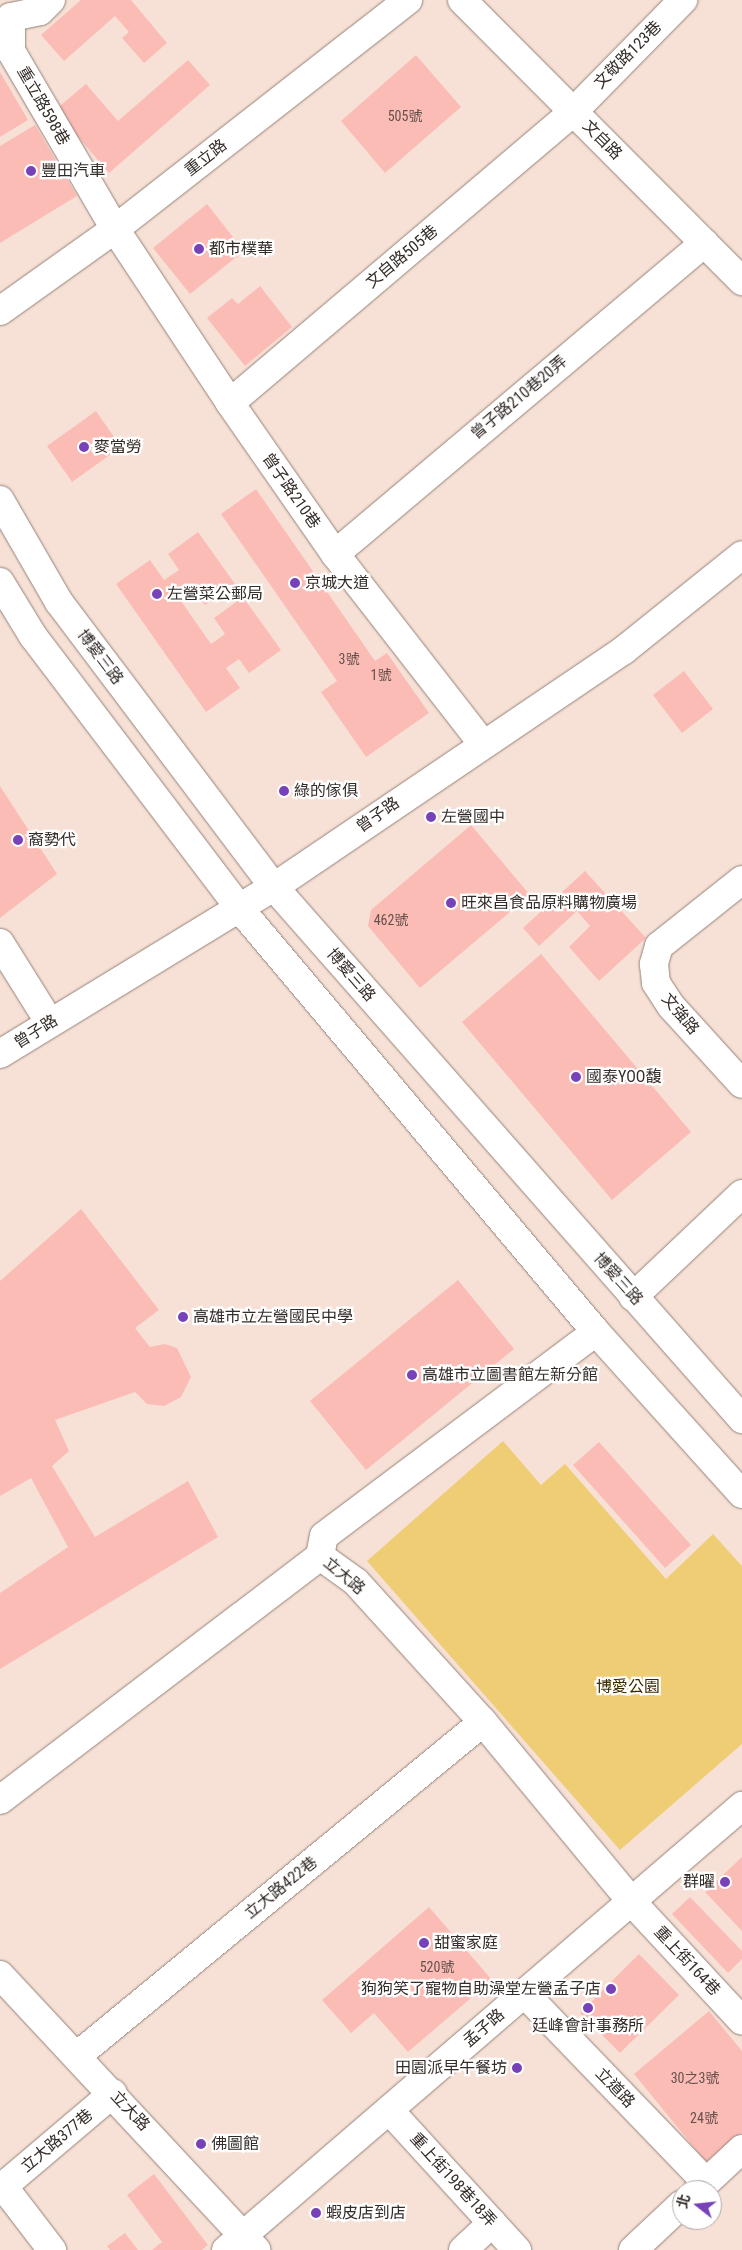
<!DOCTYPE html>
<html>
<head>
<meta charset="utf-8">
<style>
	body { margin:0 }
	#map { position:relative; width:742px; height:2250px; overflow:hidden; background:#f7e1d6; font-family:"Roboto Condensed","Noto Sans TC",sans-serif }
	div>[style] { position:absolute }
	.green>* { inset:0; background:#efcd75 }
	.building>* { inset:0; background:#fbbcb6 }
	.roads { filter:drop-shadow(0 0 1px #968279) drop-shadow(0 0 1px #968279) }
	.minor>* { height:28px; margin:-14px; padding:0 14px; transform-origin:14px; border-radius:14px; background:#fff }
	.dots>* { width:14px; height:14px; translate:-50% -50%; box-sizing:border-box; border:2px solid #fff; border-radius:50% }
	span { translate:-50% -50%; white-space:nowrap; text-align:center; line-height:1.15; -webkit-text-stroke:4.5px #fff; paint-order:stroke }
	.number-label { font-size:14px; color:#66504c }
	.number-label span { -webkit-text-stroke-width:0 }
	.street-label { font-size:16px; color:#342c28 }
	.poi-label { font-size:16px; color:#342c28 }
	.left { translate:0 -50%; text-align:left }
	.right { translate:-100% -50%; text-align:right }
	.park-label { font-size:16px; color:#392a00 }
	.north { position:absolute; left:672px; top:2180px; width:50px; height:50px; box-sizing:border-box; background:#fff; border:1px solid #aeaba9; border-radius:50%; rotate:286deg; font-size:14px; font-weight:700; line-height:20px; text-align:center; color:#342c28 }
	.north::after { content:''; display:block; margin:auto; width:18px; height:22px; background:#7741b8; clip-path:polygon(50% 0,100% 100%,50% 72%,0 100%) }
</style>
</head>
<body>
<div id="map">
	<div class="green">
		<i style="clip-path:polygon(503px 1441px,541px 1485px,565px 1464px,666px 1579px,713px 1534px,742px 1566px,742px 1744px,620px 1850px,367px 1561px)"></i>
	</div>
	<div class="building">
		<i style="clip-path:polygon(81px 0,131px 0,167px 43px,144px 63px,122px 38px,129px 32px,115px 16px,64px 61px,41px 35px)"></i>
		<i style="clip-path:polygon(416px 55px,461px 107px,385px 173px,341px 121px)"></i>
		<i style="clip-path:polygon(188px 60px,210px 85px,109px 173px,55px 110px,86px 84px,118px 121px)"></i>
		<i style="clip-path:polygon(0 72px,28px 120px,0 137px)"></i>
		<i style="clip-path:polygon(35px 125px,77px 196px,0 243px,0 146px)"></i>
		<i style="clip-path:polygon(207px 204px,244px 251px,190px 294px,153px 248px)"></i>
		<i style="clip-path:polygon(260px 286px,292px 327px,245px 366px,207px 318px,232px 298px,238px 304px)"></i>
		<i style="clip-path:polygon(96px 411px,121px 447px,72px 482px,47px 446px)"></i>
		<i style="clip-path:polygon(256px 489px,375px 661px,387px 653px,429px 713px,366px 757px,321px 692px,337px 681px,221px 514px)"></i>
		<i style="clip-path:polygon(198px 532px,235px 584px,205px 605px,195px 591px,181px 601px,211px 644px,225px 634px,214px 618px,243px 597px,281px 650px,249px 673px,239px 659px,226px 668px,240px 688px,206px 712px,116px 584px,150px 560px,164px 580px,179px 570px,168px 554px)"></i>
		<i style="clip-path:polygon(684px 671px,713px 709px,682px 733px,653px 695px)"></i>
		<i style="clip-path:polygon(0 786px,57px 874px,0 918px)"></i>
		<i style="clip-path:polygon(471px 825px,530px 895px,420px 988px,368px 926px,371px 910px)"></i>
		<i style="clip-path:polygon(585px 871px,646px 938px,599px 981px,569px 947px,590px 926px,577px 911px,539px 946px,523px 928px)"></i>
		<i style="clip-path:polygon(541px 954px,691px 1132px,612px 1200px,462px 1022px)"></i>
		<i style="clip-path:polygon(81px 1209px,159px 1310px,135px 1328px,150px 1347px,165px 1344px,177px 1348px,191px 1377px,181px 1397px,164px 1406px,147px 1404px,135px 1392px,55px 1420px,69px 1451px,52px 1466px,95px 1537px,188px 1481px,218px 1537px,0 1669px,0 1593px,68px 1547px,31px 1478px,0 1496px,0 1281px)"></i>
		<i style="clip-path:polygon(458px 1280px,514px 1349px,366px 1470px,310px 1401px)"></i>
		<i style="clip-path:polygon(599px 1442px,691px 1545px,665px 1568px,573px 1465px)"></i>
		<i style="clip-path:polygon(742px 1857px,742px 1931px,705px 1892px)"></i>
		<i style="clip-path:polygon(690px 1897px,742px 1951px,742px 1959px,728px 1973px,672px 1914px)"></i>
		<i style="clip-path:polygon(429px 1907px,492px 1980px,408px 2052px,374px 2013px,351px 2033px,322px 2000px)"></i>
		<i style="clip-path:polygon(639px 1954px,679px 1995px,620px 2053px,580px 2013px)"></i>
		<i style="clip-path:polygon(709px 2011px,742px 2051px,742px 2132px,706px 2162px,634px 2074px)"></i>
		<i style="clip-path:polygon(154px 2174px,208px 2245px,202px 2250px,152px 2250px,162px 2242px,127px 2195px)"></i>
		<i style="clip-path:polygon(125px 2233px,138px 2250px,110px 2250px,107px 2246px)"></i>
	</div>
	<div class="roads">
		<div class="minor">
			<i style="left:51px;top:0;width:16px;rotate:135deg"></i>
			<i style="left:40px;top:11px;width:30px;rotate:168deg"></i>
			<i style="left:11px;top:17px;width:34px;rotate:90deg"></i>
			<i style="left:11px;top:51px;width:206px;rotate:59.7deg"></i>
			<i style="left:115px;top:229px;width:209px;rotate:56.5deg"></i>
			<i style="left:230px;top:403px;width:184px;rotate:55.2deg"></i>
			<i style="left:335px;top:554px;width:239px;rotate:52.1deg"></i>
			<i style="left:462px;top:0;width:397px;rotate:45.1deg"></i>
			<i style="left:0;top:311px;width:141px;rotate:-35.5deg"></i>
			<i style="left:115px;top:229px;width:372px;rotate:-38deg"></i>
			<i style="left:230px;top:403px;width:451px;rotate:-40.3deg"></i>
			<i style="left:574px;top:111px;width:156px;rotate:-45.5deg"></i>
			<i style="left:0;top:500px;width:118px;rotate:60deg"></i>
			<i style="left:59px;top:602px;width:357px;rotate:53deg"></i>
			<i style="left:274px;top:887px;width:709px;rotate:48.66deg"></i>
			<i style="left:335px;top:554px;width:483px;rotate:-40.1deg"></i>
			<i style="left:0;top:582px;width:63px;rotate:58.6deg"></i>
			<i style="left:33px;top:636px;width:343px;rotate:52.8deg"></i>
			<i style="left:240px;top:909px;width:553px;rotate:49.92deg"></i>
			<i style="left:596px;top:1332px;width:218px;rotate:48deg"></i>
			<i style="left:742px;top:880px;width:106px;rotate:141.5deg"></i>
			<i style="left:659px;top:946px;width:19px;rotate:106deg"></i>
			<i style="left:654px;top:964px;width:19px;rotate:84deg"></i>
			<i style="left:656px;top:983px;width:27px;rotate:57deg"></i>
			<i style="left:671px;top:1006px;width:105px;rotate:47.7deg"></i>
			<i style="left:0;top:943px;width:94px;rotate:58deg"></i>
			<i style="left:0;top:1054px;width:321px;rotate:-31.4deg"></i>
			<i style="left:274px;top:887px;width:423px;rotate:-34.1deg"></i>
			<i style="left:624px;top:650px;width:151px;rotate:-38.8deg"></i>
			<i style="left:633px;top:1297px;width:150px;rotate:-43.4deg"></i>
			<i style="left:320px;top:1556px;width:20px;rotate:-79deg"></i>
			<i style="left:324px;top:1536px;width:340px;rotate:-36.9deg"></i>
			<i style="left:0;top:1800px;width:402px;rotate:-37.3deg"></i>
			<i style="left:320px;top:1556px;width:44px;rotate:35.8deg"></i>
			<i style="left:356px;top:1582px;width:189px;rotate:47.8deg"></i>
			<i style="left:483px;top:1722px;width:232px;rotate:50.4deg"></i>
			<i style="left:631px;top:1901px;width:163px;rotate:47.2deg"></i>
			<i style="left:0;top:1975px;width:376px;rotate:47deg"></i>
			<i style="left:524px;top:1993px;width:262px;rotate:46.1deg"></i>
			<i style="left:78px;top:2055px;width:524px;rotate:-39.43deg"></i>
			<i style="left:389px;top:2110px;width:190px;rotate:47.6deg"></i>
			<i style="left:3px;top:2186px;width:81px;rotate:52.6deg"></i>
			<i style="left:0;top:2189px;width:148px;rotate:-40.3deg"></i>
			<i style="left:698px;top:2190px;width:60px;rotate:-43deg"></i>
			<i style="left:226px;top:2250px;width:681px;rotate:-40.71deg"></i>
			<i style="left:463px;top:2250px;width:40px;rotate:-43deg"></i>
			<i style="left:633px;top:2250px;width:67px;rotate:-43.2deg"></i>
		</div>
	</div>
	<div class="dots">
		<i style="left:31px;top:171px;background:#7741b8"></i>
		<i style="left:199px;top:249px;background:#7741b8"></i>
		<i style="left:84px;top:447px;background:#7741b8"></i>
		<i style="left:295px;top:583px;background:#7741b8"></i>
		<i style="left:157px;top:594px;background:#7741b8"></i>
		<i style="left:284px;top:791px;background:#7741b8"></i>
		<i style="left:431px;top:817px;background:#7741b8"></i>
		<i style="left:18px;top:840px;background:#7741b8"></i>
		<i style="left:451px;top:903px;background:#7741b8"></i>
		<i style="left:576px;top:1077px;background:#7741b8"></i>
		<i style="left:183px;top:1317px;background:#7741b8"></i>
		<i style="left:412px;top:1375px;background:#7741b8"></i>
		<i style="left:725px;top:1882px;background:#7741b8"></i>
		<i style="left:424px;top:1943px;background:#7741b8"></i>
		<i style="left:611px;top:1989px;background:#7741b8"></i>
		<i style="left:588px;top:2008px;background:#7741b8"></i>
		<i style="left:517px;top:2068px;background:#7741b8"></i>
		<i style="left:201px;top:2144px;background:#7741b8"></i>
		<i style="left:316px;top:2213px;background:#7741b8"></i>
	</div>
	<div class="number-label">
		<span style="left:405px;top:116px">505號</span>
		<span style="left:349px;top:659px">3號</span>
		<span style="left:381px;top:675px">1號</span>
		<span style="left:391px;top:920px">462號</span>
		<span style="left:437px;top:1967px">520號</span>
		<span style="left:695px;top:2078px">30之3號</span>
		<span style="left:704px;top:2118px">24號</span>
	</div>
	<div class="street-label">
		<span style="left:628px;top:55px;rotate:-45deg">文敬路123巷</span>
		<span style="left:43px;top:106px;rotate:60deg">重立路598巷</span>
		<span style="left:602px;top:140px;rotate:45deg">文自路</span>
		<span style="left:206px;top:158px;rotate:-38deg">重立路</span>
		<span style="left:402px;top:257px;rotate:-40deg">文自路505巷</span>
		<span style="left:519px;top:398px;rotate:-40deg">曾子路210巷20弄</span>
		<span style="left:291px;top:491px;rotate:55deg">曾子路210巷</span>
		<span style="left:100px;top:657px;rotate:53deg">博愛三路</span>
		<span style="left:378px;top:815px;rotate:-35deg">曾子路</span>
		<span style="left:351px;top:975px;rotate:49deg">博愛三路</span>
		<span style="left:680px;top:1014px;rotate:50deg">文強路</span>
		<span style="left:36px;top:1032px;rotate:-32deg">曾子路</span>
		<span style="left:618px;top:1279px;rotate:48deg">博愛三路</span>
		<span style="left:344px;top:1576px;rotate:40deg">立大路</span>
		<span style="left:281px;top:1888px;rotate:-39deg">立大路422巷</span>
		<span style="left:687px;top:1961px;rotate:47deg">重上街164巷</span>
		<span style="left:484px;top:2028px;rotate:-41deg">孟子路</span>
		<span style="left:615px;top:2088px;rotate:46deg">立道路</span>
		<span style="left:130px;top:2111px;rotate:47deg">立大路</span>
		<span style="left:57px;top:2141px;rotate:-40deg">立大路377巷</span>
		<span style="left:453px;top:2180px;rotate:48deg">重上街198巷18弄</span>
	</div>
	<div class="poi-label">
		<span class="left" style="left:41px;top:171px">豐田汽車</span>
		<span class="left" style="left:209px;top:249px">都市樸華</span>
		<span class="left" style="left:94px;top:447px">麥當勞</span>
		<span class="left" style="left:305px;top:583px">京城大道</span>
		<span class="left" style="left:167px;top:594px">左營菜公郵局</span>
		<span class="left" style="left:294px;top:791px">綠的傢俱</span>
		<span class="left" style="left:441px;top:817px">左營國中</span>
		<span class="left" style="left:28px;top:840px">裔勢代</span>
		<span class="left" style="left:461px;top:903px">旺來昌食品原料購物廣場</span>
		<span class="left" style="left:586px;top:1077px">國泰YOO馥</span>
		<span class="left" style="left:193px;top:1317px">高雄市立左營國民中學</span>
		<span class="left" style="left:422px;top:1375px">高雄市立圖書館左新分館</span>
		<span class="right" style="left:715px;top:1882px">群曜</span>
		<span class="left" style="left:434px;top:1943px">甜蜜家庭</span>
		<span class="right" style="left:601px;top:1989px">狗狗笑了寵物自助澡堂左營孟子店</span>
		<span style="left:588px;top:2026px">廷峰會計事務所</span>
		<span class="right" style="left:507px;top:2068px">田園派早午餐坊</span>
		<span class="left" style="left:211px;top:2144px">佛圖館</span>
		<span class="left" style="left:326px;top:2213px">蝦皮店到店</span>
	</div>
	<div class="park-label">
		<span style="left:628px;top:1687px">博愛公園</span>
	</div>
	<div class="north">北</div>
</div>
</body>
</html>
